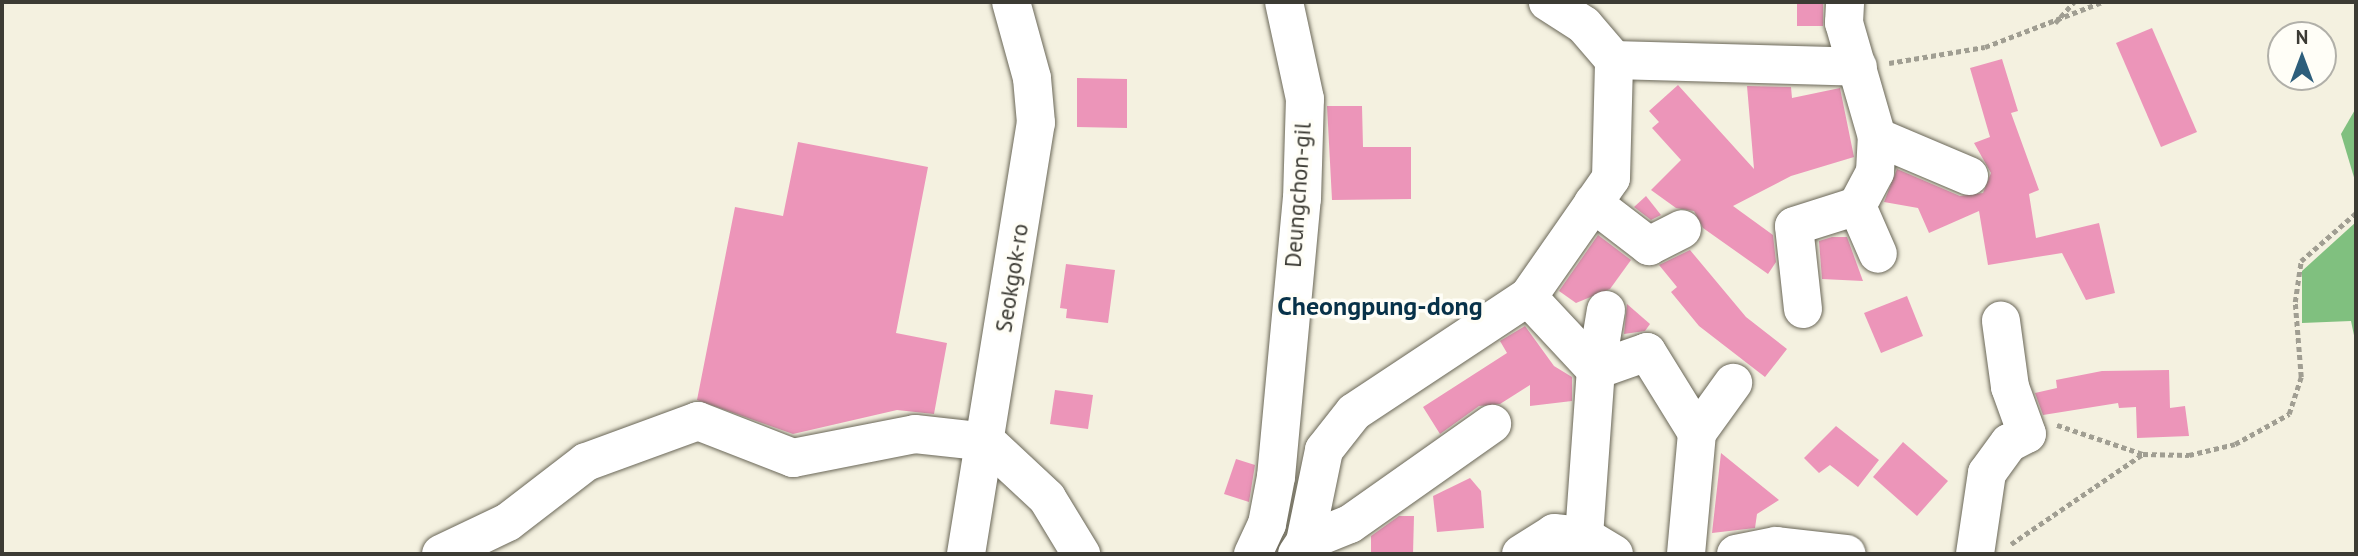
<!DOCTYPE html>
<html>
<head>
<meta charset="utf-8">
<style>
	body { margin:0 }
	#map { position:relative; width:2358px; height:556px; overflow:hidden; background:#f4f1e0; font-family:"PT Sans",sans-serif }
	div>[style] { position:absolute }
	.forest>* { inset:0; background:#80c07f }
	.building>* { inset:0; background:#ec95b9 }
	.path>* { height:4.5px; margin-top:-2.25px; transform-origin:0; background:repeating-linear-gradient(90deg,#a09e92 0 5px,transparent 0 8.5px) }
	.roads { filter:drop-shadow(0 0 2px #6a6758) drop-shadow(0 0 2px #6a6758) }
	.minor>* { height:38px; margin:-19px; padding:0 19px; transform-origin:19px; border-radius:19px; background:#fff }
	span { translate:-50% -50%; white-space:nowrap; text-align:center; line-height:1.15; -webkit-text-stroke:7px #fffef7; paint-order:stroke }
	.street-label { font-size:23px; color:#3c3b34 }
	.quarter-label { font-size:26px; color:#083249; font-weight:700 }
	.frame { position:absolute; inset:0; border:4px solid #3c3b34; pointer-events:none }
	.north { position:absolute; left:2267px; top:21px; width:70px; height:70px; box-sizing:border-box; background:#fffef7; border:2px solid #b1b0a9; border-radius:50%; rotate:0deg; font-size:19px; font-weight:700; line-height:28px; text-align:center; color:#3c3b34 }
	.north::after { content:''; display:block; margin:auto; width:24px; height:32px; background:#2d5e7b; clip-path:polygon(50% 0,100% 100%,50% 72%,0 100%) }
</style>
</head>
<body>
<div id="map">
	<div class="forest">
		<i style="clip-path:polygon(2356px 108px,2356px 184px,2341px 134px)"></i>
		<i style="clip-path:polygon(2356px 222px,2356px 345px,2351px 321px,2302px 323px,2302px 271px)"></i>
	</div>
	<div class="building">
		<i style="clip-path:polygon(1797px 2px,1823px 2px,1823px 26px,1797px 26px)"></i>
		<i style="clip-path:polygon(2152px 28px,2197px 132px,2161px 147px,2116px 43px)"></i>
		<i style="clip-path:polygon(2002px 59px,2018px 111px,2011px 113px,2039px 190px,2029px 194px,2036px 238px,2099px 223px,2115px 293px,2086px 300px,2062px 253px,1988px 265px,1979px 211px,1929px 233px,1918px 208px,1884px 202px,1897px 169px,1960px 196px,1983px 193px,1991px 173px,1974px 143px,1990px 137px,1970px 68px)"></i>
		<i style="clip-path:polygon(1077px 78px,1127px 79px,1127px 128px,1077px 127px)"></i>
		<i style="clip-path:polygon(1678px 85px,1754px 169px,1747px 86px,1791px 87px,1792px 98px,1840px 88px,1854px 157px,1791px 176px,1733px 206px,1773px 235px,1776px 262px,1768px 274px,1703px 228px,1694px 211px,1676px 208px,1651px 190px,1681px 160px,1652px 128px,1659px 122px,1649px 111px)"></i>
		<i style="clip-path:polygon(1327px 106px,1362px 106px,1363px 147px,1411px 147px,1411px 199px,1332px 200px)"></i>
		<i style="clip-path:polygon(798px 142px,928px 167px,896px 333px,947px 343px,934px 414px,897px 410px,793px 434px,697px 400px,735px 207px,783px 216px)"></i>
		<i style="clip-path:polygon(1646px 196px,1661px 215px,1651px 220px,1634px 207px)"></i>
		<i style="clip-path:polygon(1598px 235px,1631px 260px,1610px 289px,1576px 303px,1559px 291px)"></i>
		<i style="clip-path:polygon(1832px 237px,1847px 237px,1863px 281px,1822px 279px,1819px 241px)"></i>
		<i style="clip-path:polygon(1690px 250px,1746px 317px,1787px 349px,1765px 377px,1699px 326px,1671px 292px,1677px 287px,1659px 265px)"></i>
		<i style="clip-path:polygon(1066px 264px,1115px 270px,1108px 323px,1066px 318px,1067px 309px,1060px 308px)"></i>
		<i style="clip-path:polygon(1907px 296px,1923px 336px,1881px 353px,1864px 313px)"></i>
		<i style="clip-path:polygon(1627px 304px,1650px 324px,1645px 331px,1624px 334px)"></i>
		<i style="clip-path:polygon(1525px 326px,1554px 366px,1572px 377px,1572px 401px,1530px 406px,1530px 385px,1500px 404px,1479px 406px,1440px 434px,1423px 407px,1507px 353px,1500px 341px)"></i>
		<i style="clip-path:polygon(2169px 370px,2170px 408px,2185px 406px,2189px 436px,2137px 438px,2136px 407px,2119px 408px,2118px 403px,2043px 415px,2035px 393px,2057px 388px,2056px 380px,2102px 371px)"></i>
		<i style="clip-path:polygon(1055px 390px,1093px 395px,1088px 429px,1050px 424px)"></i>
		<i style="clip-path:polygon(1836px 426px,1879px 460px,1858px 487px,1830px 465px,1819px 473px,1804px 458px)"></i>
		<i style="clip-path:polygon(1903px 442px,1948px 481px,1917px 516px,1873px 477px)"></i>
		<i style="clip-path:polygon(1721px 453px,1779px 500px,1757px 514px,1755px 528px,1712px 533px)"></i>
		<i style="clip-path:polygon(1236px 459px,1255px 465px,1249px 502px,1224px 494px)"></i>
		<i style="clip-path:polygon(1470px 478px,1481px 491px,1484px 528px,1437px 532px,1433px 496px)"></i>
		<i style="clip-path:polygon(1399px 516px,1414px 516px,1413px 554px,1371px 554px,1371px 536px)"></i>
	</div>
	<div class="path">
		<i style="left:2055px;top:23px;width:28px;rotate:-48deg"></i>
		<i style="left:1889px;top:63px;width:97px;rotate:-9.5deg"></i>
		<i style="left:1985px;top:47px;width:125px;rotate:-21deg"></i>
		<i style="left:2057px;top:425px;width:91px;rotate:18.6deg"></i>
		<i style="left:2143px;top:454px;width:46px;rotate:1.2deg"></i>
		<i style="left:2189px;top:455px;width:47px;rotate:-13.4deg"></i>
		<i style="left:2235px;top:444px;width:62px;rotate:-29.1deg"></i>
		<i style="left:2289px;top:414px;width:39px;rotate:-72deg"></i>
		<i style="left:2301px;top:377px;width:75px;rotate:-94.6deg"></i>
		<i style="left:2295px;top:302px;width:41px;rotate:-81.7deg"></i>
		<i style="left:2301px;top:261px;width:73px;rotate:-41.1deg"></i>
		<i style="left:2011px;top:544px;width:160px;rotate:-34.3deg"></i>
	</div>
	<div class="roads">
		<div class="minor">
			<i style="left:1614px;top:60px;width:244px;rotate:1.6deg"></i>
			<i style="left:1877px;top:137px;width:100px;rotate:23deg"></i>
			<i style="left:1593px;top:203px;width:71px;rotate:37.5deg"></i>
			<i style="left:1649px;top:246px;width:37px;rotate:-27deg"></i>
			<i style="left:1857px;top:206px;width:52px;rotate:66.4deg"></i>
			<i style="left:1803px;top:309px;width:83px;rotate:-96.2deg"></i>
			<i style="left:1794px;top:226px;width:66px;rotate:-17.6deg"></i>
			<i style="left:1857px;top:206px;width:38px;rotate:-62deg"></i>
			<i style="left:1875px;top:172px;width:35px;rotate:-87deg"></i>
			<i style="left:1877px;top:137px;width:119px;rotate:-106.1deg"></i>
			<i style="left:1844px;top:23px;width:21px;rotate:-87deg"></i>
			<i style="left:1606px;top:310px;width:61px;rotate:99.5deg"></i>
			<i style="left:1596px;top:370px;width:54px;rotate:-19.4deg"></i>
			<i style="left:1647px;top:352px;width:95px;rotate:58.3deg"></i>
			<i style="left:1697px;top:433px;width:121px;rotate:95.2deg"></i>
			<i style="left:1697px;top:433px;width:62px;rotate:-54.2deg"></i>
			<i style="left:1584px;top:536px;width:35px;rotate:31deg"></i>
			<i style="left:1305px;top:542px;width:48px;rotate:-21.8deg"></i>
			<i style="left:1350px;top:524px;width:174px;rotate:-35.2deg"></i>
			<i style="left:441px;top:554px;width:74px;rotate:-25.5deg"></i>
			<i style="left:508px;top:522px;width:98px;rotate:-37.6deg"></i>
			<i style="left:586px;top:462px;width:119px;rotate:-20.1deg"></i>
			<i style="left:698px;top:421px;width:102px;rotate:21.3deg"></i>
			<i style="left:793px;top:458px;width:124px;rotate:-11.1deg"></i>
			<i style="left:915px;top:434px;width:72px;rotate:6.3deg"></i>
			<i style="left:987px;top:442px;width:82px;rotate:43deg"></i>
			<i style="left:1047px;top:498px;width:66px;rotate:58.7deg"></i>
			<i style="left:966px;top:554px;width:437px;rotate:-80.8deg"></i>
			<i style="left:1036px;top:123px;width:45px;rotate:-95.1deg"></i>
			<i style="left:1032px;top:78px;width:79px;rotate:-105.4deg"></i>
			<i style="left:1253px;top:554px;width:33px;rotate:-65deg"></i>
			<i style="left:1267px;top:524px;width:48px;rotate:-79.2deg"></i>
			<i style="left:1276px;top:477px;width:279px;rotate:-84.7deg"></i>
			<i style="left:1302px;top:199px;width:100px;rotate:-88.3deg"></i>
			<i style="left:1305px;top:99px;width:99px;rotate:-102.2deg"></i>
			<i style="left:1297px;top:554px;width:14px;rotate:-56deg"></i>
			<i style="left:1305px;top:542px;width:94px;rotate:-78.3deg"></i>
			<i style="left:1324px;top:450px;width:48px;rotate:-51.7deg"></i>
			<i style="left:1354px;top:412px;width:209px;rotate:-33.5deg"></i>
			<i style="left:1521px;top:554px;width:39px;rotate:-32deg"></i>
			<i style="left:1554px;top:533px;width:30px;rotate:6deg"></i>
			<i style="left:1584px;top:536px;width:166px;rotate:-85.9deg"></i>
			<i style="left:1596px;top:370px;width:100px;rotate:-133deg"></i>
			<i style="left:1528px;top:297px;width:145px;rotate:-55.1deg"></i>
			<i style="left:1611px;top:178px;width:118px;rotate:-88.5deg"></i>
			<i style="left:1614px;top:60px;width:46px;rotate:-130.6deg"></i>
			<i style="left:1584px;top:25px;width:43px;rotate:-147.4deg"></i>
			<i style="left:1736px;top:554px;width:41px;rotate:-11.3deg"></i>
			<i style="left:1776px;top:546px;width:71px;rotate:6.4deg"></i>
			<i style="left:1975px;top:554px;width:82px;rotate:-81.6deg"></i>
			<i style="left:1987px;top:473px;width:37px;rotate:-54deg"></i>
			<i style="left:2009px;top:443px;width:20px;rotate:-27deg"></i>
			<i style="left:2027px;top:434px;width:50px;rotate:-109.9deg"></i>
			<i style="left:2010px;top:387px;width:67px;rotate:-97.8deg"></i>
		</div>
	</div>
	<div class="street-label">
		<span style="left:1298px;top:195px;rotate:-86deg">Deungchon-gil</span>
		<span style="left:1012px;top:278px;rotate:-81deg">Seokgok-ro</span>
	</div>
	<div class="quarter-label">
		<span style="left:1380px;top:306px">Cheongpung-dong</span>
	</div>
	<div class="frame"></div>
	<div class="north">N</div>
</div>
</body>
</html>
